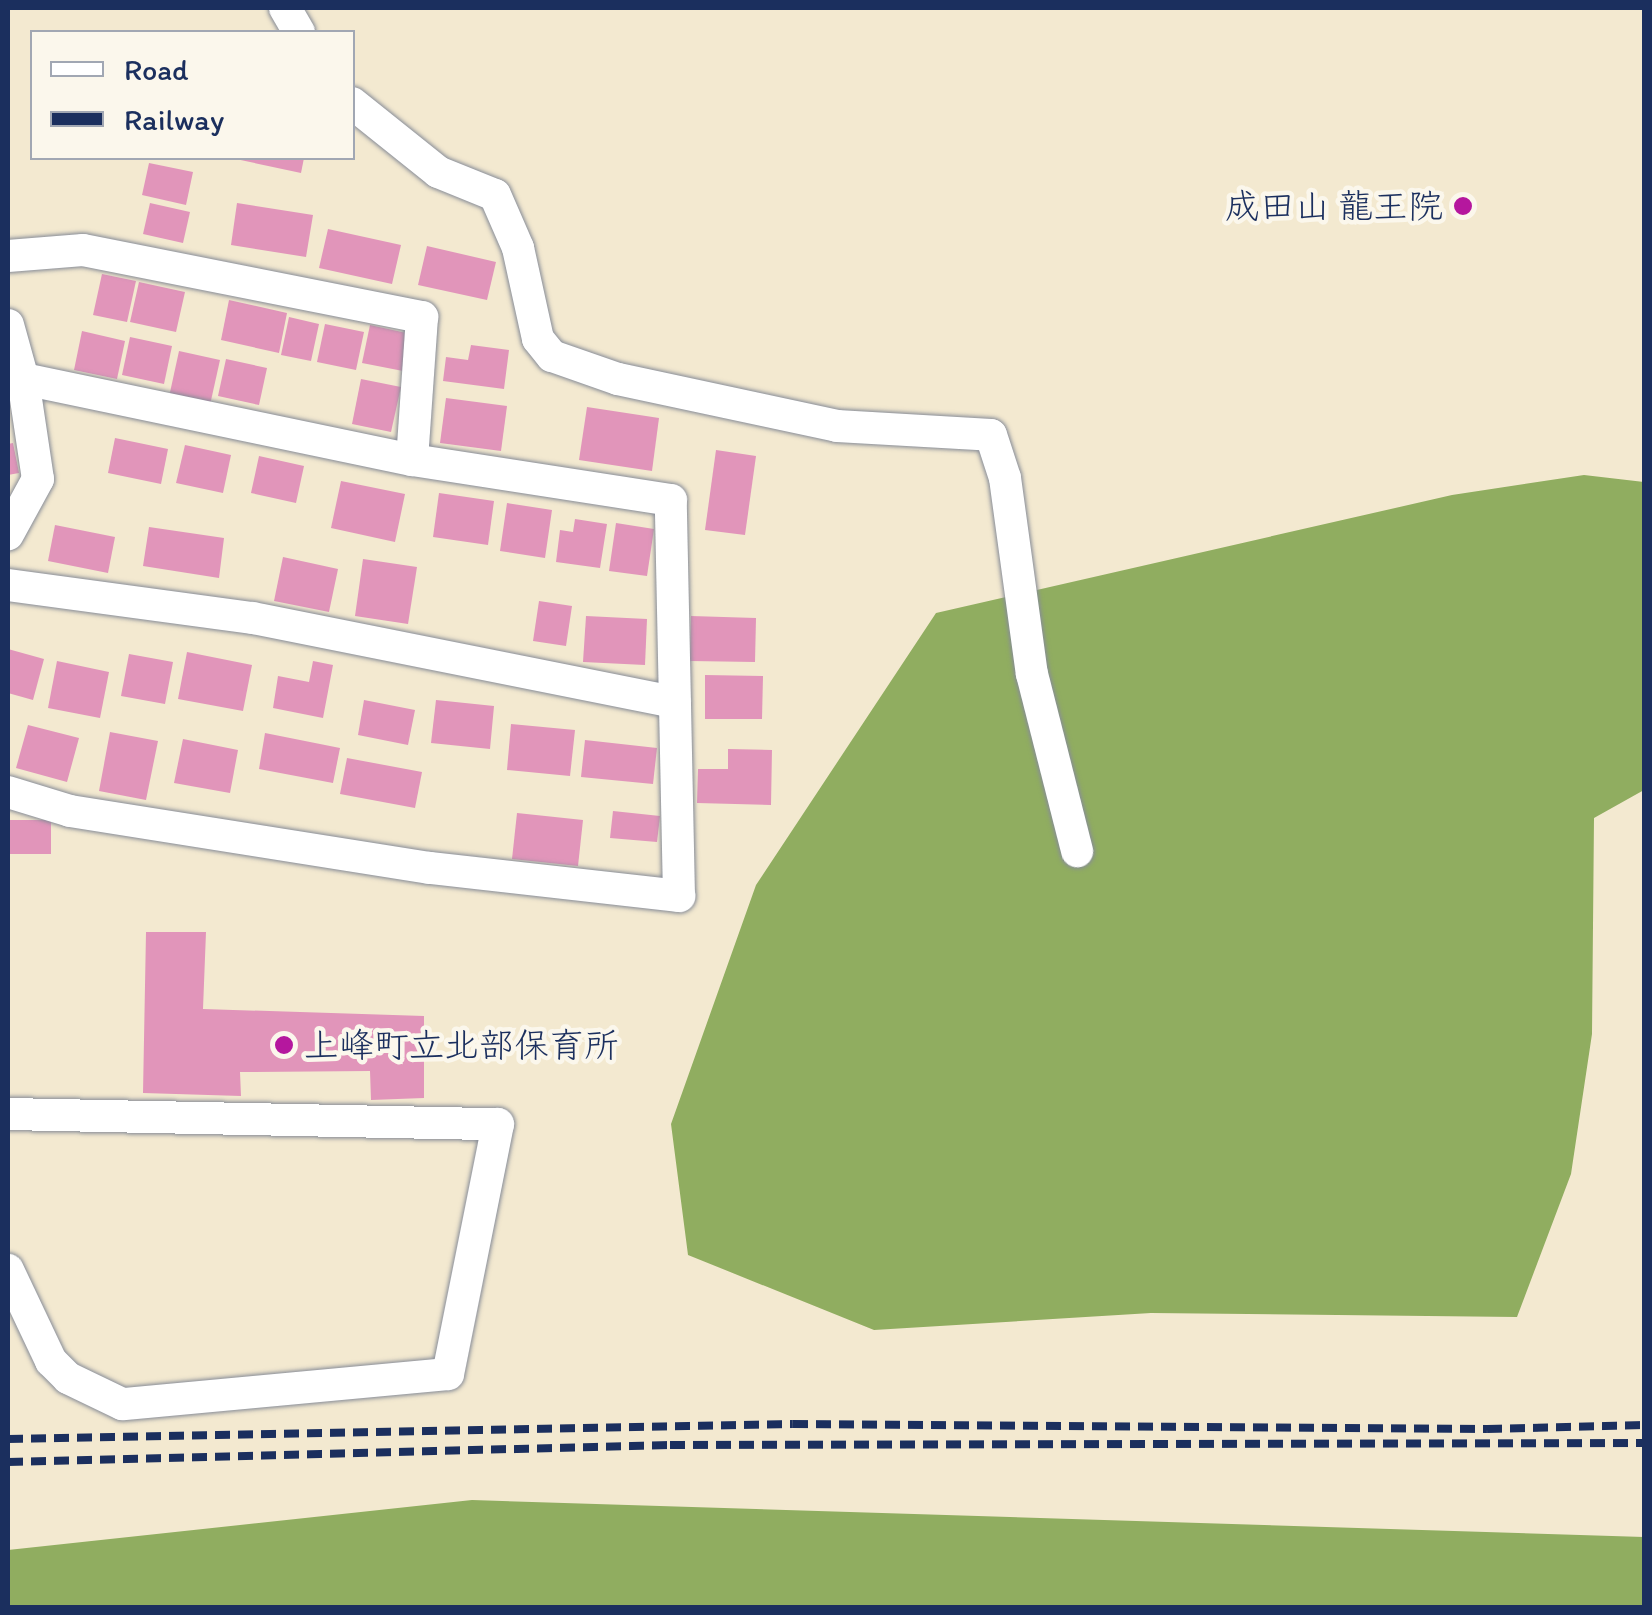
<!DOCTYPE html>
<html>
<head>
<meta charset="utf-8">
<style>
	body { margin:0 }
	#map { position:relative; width:1652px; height:1615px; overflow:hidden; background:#f3e9d0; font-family:Itim,"Klee One",sans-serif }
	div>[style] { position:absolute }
	.forest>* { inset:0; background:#90ad60 }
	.building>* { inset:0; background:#e195ba }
	.roads { filter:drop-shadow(0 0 2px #878c97) drop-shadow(0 0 2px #878c97) }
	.street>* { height:32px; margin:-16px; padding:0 16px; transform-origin:16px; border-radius:16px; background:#fff }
	.rail>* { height:8px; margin-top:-4px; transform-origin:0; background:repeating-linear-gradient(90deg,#1b2f5e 0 15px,transparent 0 23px) }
	.dots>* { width:28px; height:28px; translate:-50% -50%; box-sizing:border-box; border:5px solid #fbf7ec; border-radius:50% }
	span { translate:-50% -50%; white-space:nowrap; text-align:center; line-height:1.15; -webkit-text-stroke:9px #fbf7ec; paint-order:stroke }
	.poi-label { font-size:35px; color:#1b2f5e }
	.right { translate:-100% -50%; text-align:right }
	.left { translate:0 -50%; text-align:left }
	.frame { position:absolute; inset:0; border:10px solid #1b2f5e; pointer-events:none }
	.legend { position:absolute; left:30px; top:30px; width:325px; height:130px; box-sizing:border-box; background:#fbf7ec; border:2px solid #a1a7b3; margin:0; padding:12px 18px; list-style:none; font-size:30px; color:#1b2f5e }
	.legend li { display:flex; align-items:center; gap:20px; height:50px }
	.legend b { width:50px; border:2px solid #a1a7b3 }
</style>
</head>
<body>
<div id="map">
	<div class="forest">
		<i style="clip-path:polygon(1584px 475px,1644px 482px,1644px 790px,1594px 818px,1592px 1034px,1571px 1174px,1517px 1317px,1151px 1313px,874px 1330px,688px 1255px,671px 1124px,756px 885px,936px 613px,1452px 495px)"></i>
		<i style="clip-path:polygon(472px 1500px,1644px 1537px,1644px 1607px,8px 1607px,8px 1550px)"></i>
	</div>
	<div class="building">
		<i style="clip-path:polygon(231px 158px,304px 158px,301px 173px)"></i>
		<i style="clip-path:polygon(149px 163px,193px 172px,186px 205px,142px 195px)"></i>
		<i style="clip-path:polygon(150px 203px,190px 212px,183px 243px,143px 234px)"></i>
		<i style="clip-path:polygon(237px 203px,313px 215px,306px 257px,231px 245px)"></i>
		<i style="clip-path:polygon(328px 229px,401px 245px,392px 284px,319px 268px)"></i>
		<i style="clip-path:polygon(427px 246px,496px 262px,487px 300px,418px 285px)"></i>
		<i style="clip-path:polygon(102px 274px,136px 281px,127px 322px,93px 315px)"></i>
		<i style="clip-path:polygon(139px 282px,185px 292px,176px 332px,130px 322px)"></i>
		<i style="clip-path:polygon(229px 300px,287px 313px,279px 353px,221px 340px)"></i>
		<i style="clip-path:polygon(289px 317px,319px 324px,311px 361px,281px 355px)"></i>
		<i style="clip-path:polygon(325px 324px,364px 332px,356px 370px,317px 362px)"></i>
		<i style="clip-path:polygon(370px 325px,411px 334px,403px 371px,362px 363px)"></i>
		<i style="clip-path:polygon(82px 331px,125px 341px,117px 379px,74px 370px)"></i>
		<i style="clip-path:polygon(130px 337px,172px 346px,164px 384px,122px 375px)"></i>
		<i style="clip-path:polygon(471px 345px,509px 350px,504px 389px,443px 381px,446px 357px,468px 360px)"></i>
		<i style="clip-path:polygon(179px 351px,220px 360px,210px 405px,169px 397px)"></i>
		<i style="clip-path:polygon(226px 359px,267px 368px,259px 405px,218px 396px)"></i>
		<i style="clip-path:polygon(361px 379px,401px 387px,391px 432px,352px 424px)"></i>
		<i style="clip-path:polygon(446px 398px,507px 406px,501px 451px,440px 443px)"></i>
		<i style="clip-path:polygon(587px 407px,659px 418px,652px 471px,579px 460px)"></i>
		<i style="clip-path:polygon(115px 438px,168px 449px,161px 484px,108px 473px)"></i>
		<i style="clip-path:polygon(13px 443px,19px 473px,8px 475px,8px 444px)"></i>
		<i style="clip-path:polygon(185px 445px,231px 455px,223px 493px,176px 483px)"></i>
		<i style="clip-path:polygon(716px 450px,756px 456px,745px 535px,705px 530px)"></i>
		<i style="clip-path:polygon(259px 456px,304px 466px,296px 503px,251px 493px)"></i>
		<i style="clip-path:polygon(341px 481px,405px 494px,395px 542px,331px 528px)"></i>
		<i style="clip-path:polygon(439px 493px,494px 501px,488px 545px,433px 537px)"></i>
		<i style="clip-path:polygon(507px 503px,552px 510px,545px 558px,500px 551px)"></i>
		<i style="clip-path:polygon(575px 519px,607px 524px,600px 568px,556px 562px,560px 530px,573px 532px)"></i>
		<i style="clip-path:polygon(616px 523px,654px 529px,647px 576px,609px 571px)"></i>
		<i style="clip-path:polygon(55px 525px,115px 537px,108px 573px,48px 561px)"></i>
		<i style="clip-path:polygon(149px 527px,224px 538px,219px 578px,143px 566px)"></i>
		<i style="clip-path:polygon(283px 557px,338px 569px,329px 612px,274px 601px)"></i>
		<i style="clip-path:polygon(363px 559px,417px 567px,408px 624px,355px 616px)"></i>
		<i style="clip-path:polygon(539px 601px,572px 606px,566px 646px,533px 641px)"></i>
		<i style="clip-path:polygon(586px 616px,647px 619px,645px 665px,583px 662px)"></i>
		<i style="clip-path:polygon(691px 616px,756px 618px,755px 662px,690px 661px)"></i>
		<i style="clip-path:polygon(8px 649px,44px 659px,33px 700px,8px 693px)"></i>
		<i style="clip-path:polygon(187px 652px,252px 665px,243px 711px,178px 699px)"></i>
		<i style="clip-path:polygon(129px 654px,173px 662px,165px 704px,121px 696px)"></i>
		<i style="clip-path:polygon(57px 661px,109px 672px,100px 718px,48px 708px)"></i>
		<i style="clip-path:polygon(313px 661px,333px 665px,323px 718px,273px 708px,278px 676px,309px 682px)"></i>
		<i style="clip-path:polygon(705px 675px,763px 676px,762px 719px,705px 719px)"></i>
		<i style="clip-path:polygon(364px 700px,415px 710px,408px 745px,358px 735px)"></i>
		<i style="clip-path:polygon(436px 700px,494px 706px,490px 749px,431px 743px)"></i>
		<i style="clip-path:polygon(511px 724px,575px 730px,570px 776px,507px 770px)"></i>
		<i style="clip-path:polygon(28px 725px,79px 738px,67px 782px,16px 768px)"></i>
		<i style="clip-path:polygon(110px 732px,158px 741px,146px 800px,99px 791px)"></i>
		<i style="clip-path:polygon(265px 733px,340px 748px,333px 783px,259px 769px)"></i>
		<i style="clip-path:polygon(183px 739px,238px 750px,230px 793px,174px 783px)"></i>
		<i style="clip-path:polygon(585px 740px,657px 748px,653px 784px,581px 777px)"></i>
		<i style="clip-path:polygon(728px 749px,772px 750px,771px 805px,697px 803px,698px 769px,728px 769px)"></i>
		<i style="clip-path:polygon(347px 758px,422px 772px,415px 808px,340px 794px)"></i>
		<i style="clip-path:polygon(613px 811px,660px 816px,657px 842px,610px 838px)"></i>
		<i style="clip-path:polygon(517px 813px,583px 820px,578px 866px,512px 859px)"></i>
		<i style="clip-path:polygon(8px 820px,51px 820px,51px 854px,8px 854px)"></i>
		<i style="clip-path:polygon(146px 932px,206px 932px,203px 1009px,424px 1016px,424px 1098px,371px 1100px,370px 1071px,240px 1072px,241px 1096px,143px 1093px)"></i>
	</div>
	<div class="roads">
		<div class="street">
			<i style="left:285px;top:8px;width:28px;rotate:60deg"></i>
			<i style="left:352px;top:103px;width:110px;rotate:38.7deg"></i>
			<i style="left:438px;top:172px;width:61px;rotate:22deg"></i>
			<i style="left:495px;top:195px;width:58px;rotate:66.5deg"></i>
			<i style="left:518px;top:248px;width:93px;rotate:77.6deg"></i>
			<i style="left:538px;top:339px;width:22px;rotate:51deg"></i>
			<i style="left:552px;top:356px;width:70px;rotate:19.2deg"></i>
			<i style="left:618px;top:379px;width:224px;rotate:12.1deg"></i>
			<i style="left:837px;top:426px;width:154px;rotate:3.3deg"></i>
			<i style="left:991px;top:435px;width:45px;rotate:72deg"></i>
			<i style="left:1005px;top:478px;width:198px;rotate:82.2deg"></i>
			<i style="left:1032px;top:674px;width:183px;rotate:75.7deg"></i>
			<i style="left:8px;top:256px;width:75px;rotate:-4.6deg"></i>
			<i style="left:83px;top:250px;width:346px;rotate:11.2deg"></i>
			<i style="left:422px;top:317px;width:143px;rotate:94deg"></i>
			<i style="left:8px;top:325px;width:56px;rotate:74.5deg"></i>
			<i style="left:23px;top:379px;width:101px;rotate:81.5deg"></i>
			<i style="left:38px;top:479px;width:63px;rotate:118.6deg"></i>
			<i style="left:8px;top:585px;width:247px;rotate:7.7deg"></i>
			<i style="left:253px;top:618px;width:430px;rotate:11.3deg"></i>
			<i style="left:8px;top:792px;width:65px;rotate:17deg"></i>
			<i style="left:70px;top:811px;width:364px;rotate:9deg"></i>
			<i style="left:430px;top:868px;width:251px;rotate:6.4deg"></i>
			<i style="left:679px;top:896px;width:396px;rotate:-91.2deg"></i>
			<i style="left:671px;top:500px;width:262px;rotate:-171.2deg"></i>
			<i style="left:412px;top:460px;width:397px;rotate:-168.2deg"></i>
			<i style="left:8px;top:1114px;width:490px;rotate:1.2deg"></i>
			<i style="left:498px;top:1124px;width:255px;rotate:101.3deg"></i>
			<i style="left:448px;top:1374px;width:327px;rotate:174.7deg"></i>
			<i style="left:122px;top:1404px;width:60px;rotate:-154.3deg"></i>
			<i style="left:68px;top:1378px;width:24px;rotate:-135deg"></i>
			<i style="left:51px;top:1361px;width:101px;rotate:-115.3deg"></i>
		</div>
	</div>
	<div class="rail">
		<i style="left:8px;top:1439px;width:785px;rotate:-1.09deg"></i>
		<i style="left:793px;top:1424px;width:694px;rotate:0.41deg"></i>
		<i style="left:1487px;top:1429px;width:157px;rotate:-1.5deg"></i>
		<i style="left:8px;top:1462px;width:662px;rotate:-1.47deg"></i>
		<i style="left:670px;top:1445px;width:974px;rotate:-0.12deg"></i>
	</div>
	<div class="dots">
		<i style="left:1463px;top:206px;background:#b5179e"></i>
		<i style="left:284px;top:1045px;background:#b5179e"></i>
	</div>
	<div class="poi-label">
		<span class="right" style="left:1443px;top:206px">成田山 龍王院</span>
		<span class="left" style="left:304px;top:1045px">上峰町立北部保育所</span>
	</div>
	<div class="frame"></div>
	<ul class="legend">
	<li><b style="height:12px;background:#fff"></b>Road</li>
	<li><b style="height:12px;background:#1b2f5e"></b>Railway</li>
	</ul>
</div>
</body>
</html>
